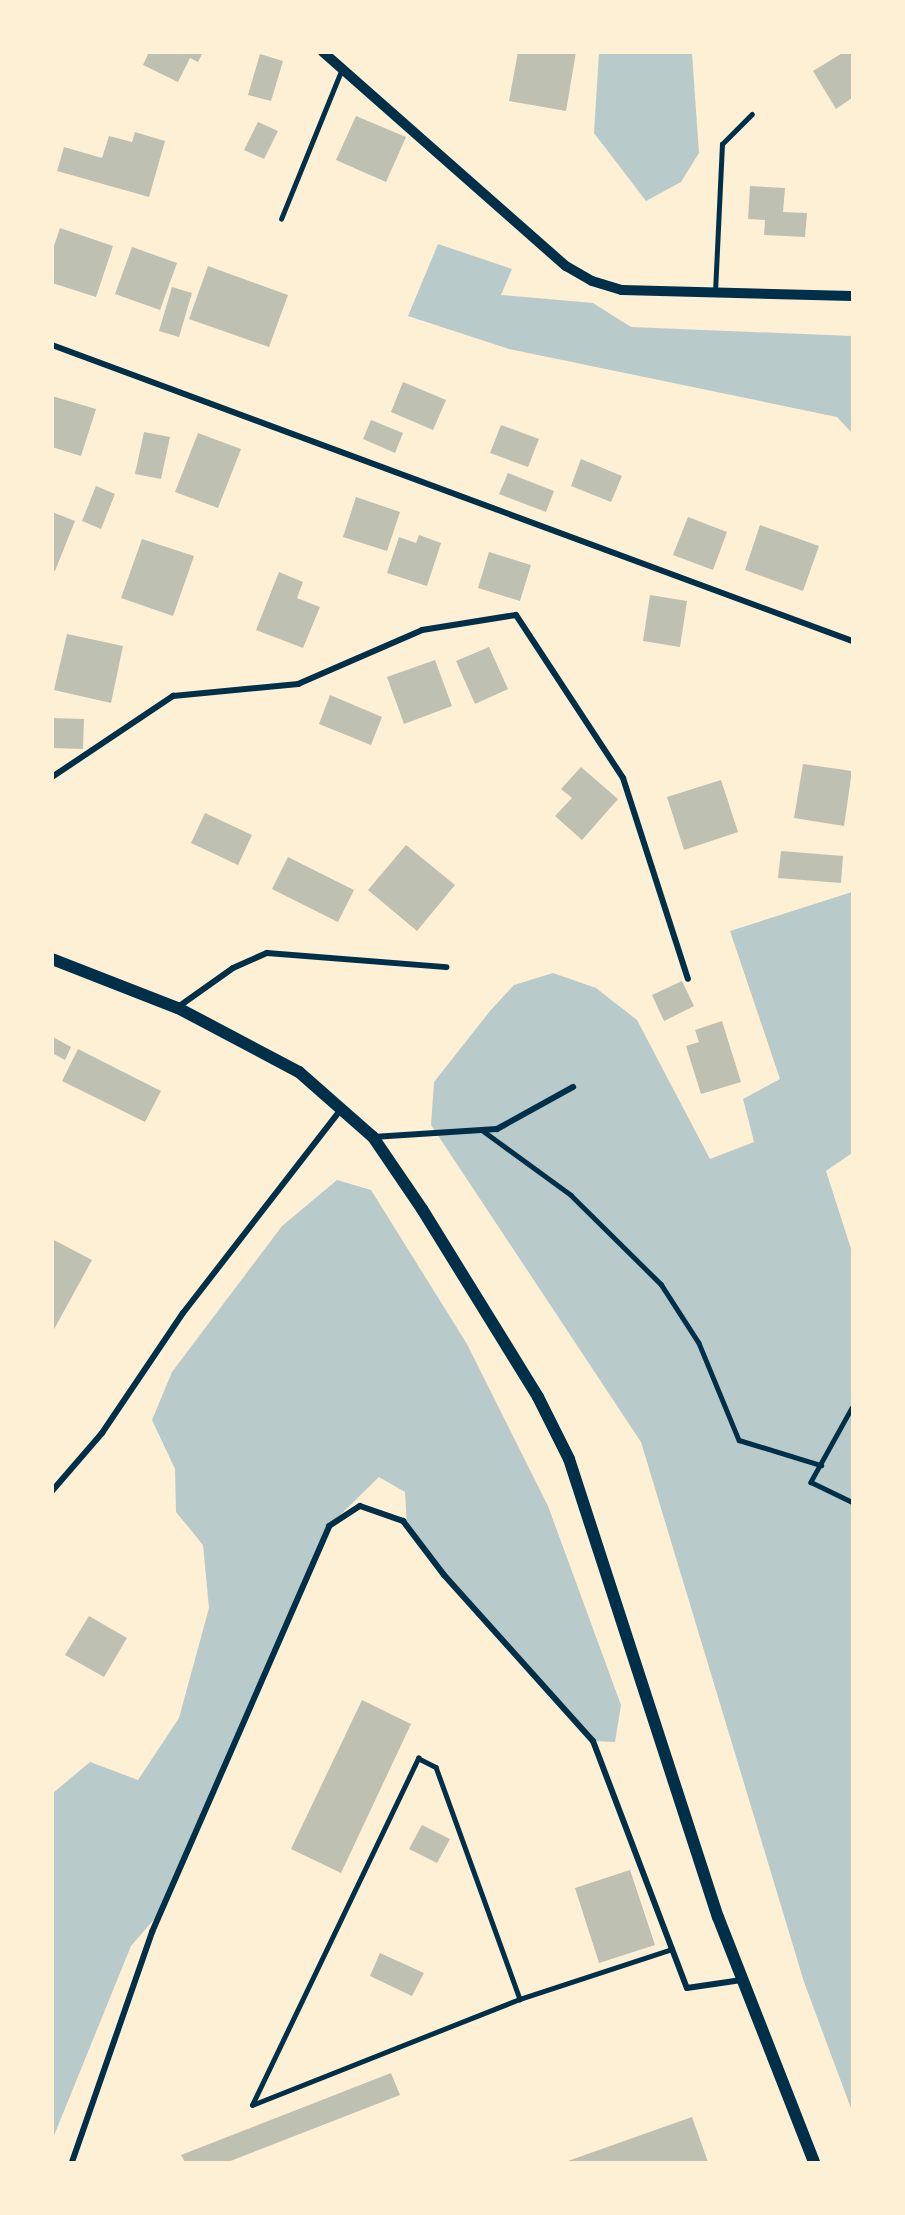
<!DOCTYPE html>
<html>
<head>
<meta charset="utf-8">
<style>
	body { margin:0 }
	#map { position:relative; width:905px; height:2215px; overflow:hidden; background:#fdf0d5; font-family:Arial,sans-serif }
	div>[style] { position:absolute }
	.green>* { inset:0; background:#b9caca }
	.building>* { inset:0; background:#bec0b2 }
	.service>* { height:4.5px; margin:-2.25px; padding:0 2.25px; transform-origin:2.25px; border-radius:2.25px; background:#003049 }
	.minor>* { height:6px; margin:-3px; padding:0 3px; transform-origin:3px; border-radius:3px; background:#003049 }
	.tertiary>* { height:10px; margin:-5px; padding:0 5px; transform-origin:5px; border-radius:5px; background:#003049 }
	.secondary>* { height:12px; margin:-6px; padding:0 6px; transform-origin:6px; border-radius:6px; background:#003049 }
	span { translate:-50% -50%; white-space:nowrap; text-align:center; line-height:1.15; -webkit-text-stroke:6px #fdf0d5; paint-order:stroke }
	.frame { position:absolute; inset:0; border:54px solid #fdf0d5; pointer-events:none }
</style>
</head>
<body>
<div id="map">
	<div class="green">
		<i style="clip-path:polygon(599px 53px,692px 53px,699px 153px,681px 182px,646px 201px,594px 133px)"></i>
		<i style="clip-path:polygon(438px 244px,512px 269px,501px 295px,593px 303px,631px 327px,852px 336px,852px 433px,837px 417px,509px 349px,408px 316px)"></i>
		<i style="clip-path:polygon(852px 892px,852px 1153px,826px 1171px,852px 1252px,852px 2111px,804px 1982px,641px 1442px,431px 1125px,434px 1082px,490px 1011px,514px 985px,553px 973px,596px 988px,637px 1020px,710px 1159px,754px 1142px,743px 1099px,780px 1079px,730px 931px)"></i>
		<i style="clip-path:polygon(337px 1180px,371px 1190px,467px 1344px,548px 1506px,621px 1705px,615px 1742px,593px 1741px,444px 1575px,407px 1526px,405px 1492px,379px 1477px,329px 1526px,163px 1909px,131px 1946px,53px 2138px,53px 1793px,90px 1762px,138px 1780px,179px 1718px,209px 1608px,203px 1545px,176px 1512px,175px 1469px,152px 1420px,172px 1372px,282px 1226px)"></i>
	</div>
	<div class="building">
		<i style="clip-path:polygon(149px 52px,203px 52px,198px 62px,190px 58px,178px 82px,143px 65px)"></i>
		<i style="clip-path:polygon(518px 52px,576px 52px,566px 111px,509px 101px)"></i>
		<i style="clip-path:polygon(844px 52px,852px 52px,852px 98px,836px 109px,813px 71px)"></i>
		<i style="clip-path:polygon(260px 54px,283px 61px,271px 101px,248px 95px)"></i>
		<i style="clip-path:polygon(356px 116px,406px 137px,386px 182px,336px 160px)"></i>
		<i style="clip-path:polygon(258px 122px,278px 131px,264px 159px,244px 150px)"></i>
		<i style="clip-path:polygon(135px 132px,165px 141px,149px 197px,57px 171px,64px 147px,102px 158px,109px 136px,132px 142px)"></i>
		<i style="clip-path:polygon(750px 186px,785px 188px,783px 212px,807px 213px,805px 237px,764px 235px,765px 220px,748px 219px)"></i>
		<i style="clip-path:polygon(60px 228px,113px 246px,96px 297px,52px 283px,52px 252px)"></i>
		<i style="clip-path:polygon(132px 247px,177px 263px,160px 310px,115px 294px)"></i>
		<i style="clip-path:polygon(208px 266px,288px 295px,269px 347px,189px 319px)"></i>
		<i style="clip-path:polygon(172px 287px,192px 293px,179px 337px,159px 331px)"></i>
		<i style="clip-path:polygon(403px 382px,446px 400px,433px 430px,391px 412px)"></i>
		<i style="clip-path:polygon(52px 396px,96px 409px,81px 456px,52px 447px)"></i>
		<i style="clip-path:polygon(371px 420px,403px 433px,395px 453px,363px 439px)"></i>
		<i style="clip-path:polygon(501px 425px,539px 439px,528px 467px,490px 453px)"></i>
		<i style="clip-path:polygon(144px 432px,170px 437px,161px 479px,135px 474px)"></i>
		<i style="clip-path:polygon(198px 433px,241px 449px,218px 508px,175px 492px)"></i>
		<i style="clip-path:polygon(581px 459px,622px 476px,611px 502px,571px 486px)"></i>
		<i style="clip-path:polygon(508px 473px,554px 491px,546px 512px,499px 494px)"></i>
		<i style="clip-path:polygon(96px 486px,115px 494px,101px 529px,82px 521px)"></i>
		<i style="clip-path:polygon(356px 497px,400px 512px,387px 551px,343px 537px)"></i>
		<i style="clip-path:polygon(52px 512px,75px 521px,55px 571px,52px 570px)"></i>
		<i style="clip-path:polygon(688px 517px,727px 532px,713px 570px,673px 555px)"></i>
		<i style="clip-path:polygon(760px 525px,819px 546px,803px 591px,745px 570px)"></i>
		<i style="clip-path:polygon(419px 535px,441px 543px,427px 586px,387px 573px,399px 537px,416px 543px)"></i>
		<i style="clip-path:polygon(142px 539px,194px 556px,173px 616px,121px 598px)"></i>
		<i style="clip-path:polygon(489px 552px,531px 565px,520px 601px,478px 588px)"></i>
		<i style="clip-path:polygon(279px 572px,303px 582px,297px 598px,320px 607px,303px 648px,256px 630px)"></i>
		<i style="clip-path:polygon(650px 595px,687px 601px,680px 647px,643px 641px)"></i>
		<i style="clip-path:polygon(67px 634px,123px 646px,111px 703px,54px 690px)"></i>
		<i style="clip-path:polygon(489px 647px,508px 689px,475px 704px,456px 661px)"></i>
		<i style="clip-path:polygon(435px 660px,452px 706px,404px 724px,387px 677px)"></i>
		<i style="clip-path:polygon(330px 695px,382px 717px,371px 745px,319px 724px)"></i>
		<i style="clip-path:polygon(52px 718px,84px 719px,83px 749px,52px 748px)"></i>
		<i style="clip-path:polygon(803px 764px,852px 771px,844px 826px,794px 818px)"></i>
		<i style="clip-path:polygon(581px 767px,618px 799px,582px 840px,555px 816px,572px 798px,561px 789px)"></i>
		<i style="clip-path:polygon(721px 780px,738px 832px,684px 850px,667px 797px)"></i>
		<i style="clip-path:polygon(205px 813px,252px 835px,238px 865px,191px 843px)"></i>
		<i style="clip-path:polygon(406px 845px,455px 885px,417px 931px,368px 890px)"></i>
		<i style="clip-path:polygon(781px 851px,843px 856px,841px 883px,778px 878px)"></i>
		<i style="clip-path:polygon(288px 857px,354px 890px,338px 922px,272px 889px)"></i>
		<i style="clip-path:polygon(682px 981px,694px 1006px,664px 1021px,652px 995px)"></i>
		<i style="clip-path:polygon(722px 1021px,741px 1082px,701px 1094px,686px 1046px,699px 1042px,695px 1030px)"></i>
		<i style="clip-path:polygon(53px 1037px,71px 1047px,65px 1060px,52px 1053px)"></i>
		<i style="clip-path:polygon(78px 1049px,161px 1091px,145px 1122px,62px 1081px)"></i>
		<i style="clip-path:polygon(52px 1239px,92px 1260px,52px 1333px)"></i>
		<i style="clip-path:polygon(89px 1616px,127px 1638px,104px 1677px,65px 1655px)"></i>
		<i style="clip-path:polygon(362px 1700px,411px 1724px,341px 1873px,291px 1849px)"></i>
		<i style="clip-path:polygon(422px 1825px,450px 1839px,437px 1863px,409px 1849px)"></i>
		<i style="clip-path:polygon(630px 1870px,655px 1945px,599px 1963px,575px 1888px)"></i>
		<i style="clip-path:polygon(380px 1953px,424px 1973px,412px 1996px,370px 1976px)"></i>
		<i style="clip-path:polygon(391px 2073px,400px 2095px,228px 2162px,185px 2162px,181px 2155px)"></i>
		<i style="clip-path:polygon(692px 2117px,708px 2162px,565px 2162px)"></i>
	</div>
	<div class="service">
		<i style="left:281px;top:219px;width:162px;rotate:-67.9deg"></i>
		<i style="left:715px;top:292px;width:148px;rotate:-87.3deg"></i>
		<i style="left:722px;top:144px;width:42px;rotate:-45deg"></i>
		<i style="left:482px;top:1130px;width:110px;rotate:36.1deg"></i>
		<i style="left:571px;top:1195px;width:127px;rotate:44.7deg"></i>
		<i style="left:661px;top:1284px;width:70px;rotate:57.2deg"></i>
		<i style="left:699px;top:1343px;width:105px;rotate:67.6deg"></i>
		<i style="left:739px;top:1440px;width:86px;rotate:17deg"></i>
		<i style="left:852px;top:1408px;width:85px;rotate:119deg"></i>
		<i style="left:811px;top:1482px;width:46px;rotate:26deg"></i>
		<i style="left:252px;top:2105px;width:385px;rotate:-64.4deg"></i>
		<i style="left:418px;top:1758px;width:20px;rotate:27deg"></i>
		<i style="left:436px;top:1767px;width:247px;rotate:70.1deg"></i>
		<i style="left:252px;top:2105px;width:288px;rotate:-21.6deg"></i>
		<i style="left:520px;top:1999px;width:160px;rotate:-18.2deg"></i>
	</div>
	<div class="minor">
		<i style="left:52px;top:345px;width:853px;rotate:20.3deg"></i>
		<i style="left:52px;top:777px;width:146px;rotate:-33.8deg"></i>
		<i style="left:173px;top:696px;width:126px;rotate:-5.5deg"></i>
		<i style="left:298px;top:684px;width:135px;rotate:-23.5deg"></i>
		<i style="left:422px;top:630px;width:95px;rotate:-9.1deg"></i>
		<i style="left:516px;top:615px;width:195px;rotate:56.7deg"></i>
		<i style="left:623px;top:778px;width:211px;rotate:72.1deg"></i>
		<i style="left:178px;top:1007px;width:67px;rotate:-35.3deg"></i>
		<i style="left:233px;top:968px;width:37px;rotate:-24deg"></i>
		<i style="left:267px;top:953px;width:180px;rotate:4.5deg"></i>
		<i style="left:373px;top:1137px;width:124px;rotate:-3.7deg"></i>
		<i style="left:497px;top:1129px;width:87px;rotate:-28.9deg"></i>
		<i style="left:52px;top:1491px;width:77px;rotate:-49.2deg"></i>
		<i style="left:102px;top:1433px;width:145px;rotate:-56deg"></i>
		<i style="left:183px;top:1313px;width:258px;rotate:-52.2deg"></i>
		<i style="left:72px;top:2162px;width:244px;rotate:-70.8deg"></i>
		<i style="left:152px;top:1932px;width:443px;rotate:-66.4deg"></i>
		<i style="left:329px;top:1526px;width:37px;rotate:-33deg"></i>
		<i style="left:360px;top:1506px;width:46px;rotate:19.2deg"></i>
		<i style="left:403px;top:1521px;width:68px;rotate:52.8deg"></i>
		<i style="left:444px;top:1575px;width:223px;rotate:48.1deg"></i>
		<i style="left:593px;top:1741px;width:264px;rotate:69.2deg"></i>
		<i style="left:687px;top:1988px;width:55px;rotate:-8.4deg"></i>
	</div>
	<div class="tertiary">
		<i style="left:323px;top:52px;width:324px;rotate:41.4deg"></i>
		<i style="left:566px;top:266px;width:30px;rotate:30deg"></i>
		<i style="left:592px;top:281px;width:31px;rotate:17deg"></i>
		<i style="left:622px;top:290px;width:230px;rotate:1.5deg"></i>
	</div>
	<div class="secondary">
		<i style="left:52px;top:959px;width:135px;rotate:21.3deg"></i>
		<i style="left:178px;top:1008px;width:137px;rotate:27.9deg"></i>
		<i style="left:299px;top:1072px;width:98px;rotate:41.3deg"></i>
		<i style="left:373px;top:1137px;width:87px;rotate:55.8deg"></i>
		<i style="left:422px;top:1209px;width:221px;rotate:58.3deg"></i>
		<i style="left:538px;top:1397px;width:69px;rotate:63.4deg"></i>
		<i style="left:569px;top:1459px;width:482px;rotate:72deg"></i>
		<i style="left:718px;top:1917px;width:263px;rotate:68.6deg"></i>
	</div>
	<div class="frame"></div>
</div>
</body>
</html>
